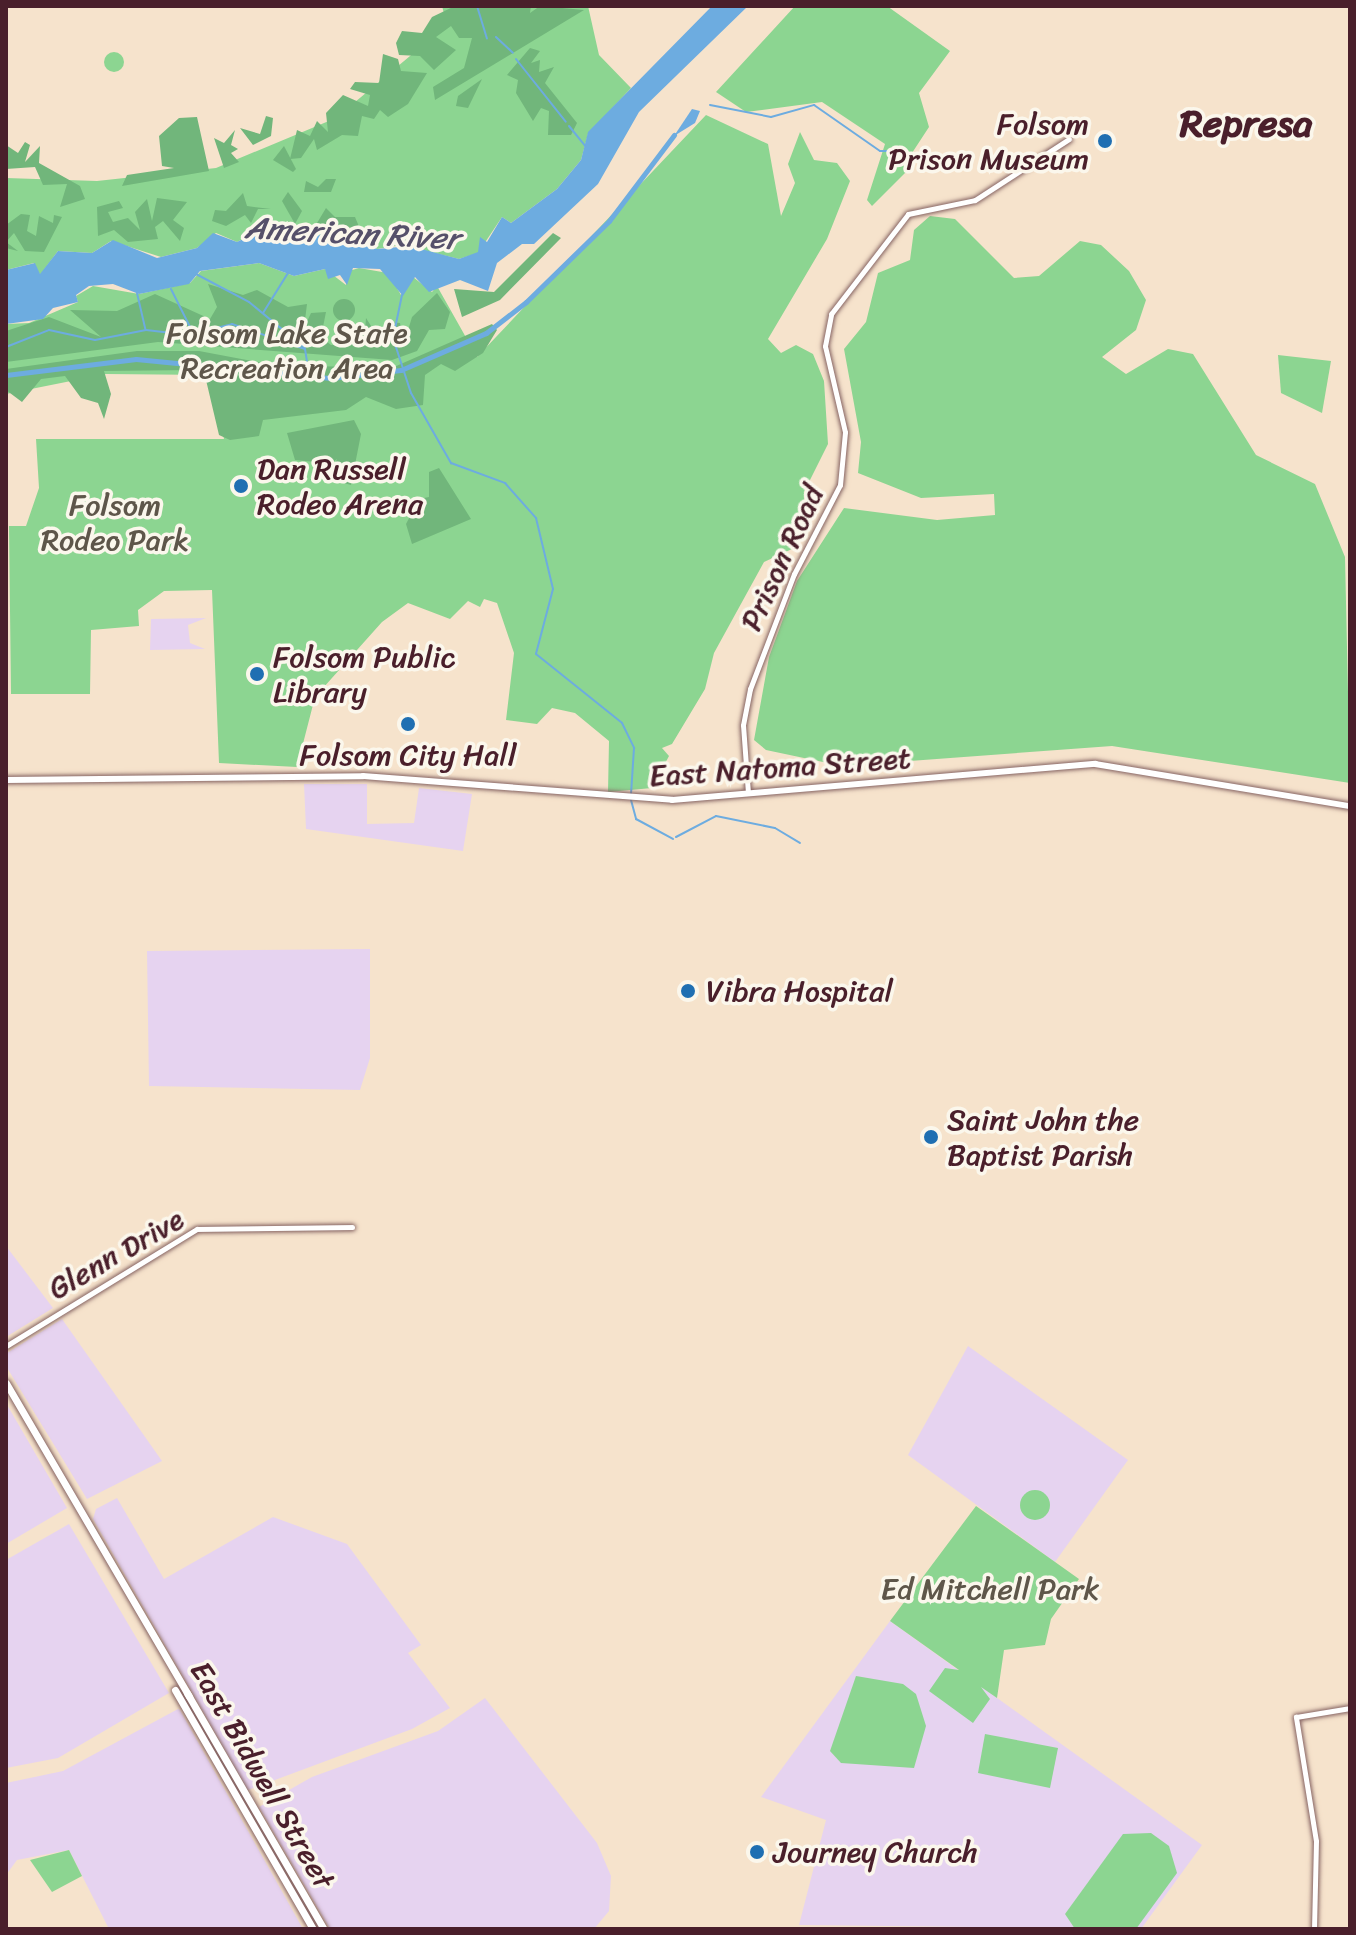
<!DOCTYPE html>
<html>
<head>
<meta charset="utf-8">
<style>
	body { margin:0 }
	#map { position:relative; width:1356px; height:1935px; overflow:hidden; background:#f6e3cc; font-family:Sriracha,sans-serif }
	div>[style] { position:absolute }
	.built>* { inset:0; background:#e6d3f0 }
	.green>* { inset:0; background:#8cd591 }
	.round { border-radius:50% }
	.forest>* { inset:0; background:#71b67b }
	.water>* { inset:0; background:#6dace0 }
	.stream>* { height:2px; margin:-1px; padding:0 1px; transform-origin:1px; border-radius:1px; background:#6dace0 }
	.canal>* { height:5px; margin:-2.5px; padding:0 2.5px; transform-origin:2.5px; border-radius:2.5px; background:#6dace0 }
	.roads { filter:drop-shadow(0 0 2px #866463) drop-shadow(0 0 2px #866463) }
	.tertiary>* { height:5px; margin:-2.5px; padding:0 2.5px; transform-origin:2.5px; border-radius:2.5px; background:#fff }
	.secondary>* { height:6px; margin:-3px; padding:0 3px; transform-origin:3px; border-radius:3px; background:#fff }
	.primary>* { height:7px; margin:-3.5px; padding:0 3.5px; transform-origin:3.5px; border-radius:3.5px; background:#fff }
	.dots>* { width:22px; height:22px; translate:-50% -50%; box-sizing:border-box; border:4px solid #fbf7ec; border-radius:50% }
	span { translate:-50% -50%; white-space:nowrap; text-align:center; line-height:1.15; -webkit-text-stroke:7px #fbf7ec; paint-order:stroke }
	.poi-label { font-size:30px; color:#4a1f2b }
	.right { translate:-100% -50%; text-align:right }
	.left { translate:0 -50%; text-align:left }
	.park-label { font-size:30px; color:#5e564a }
	.street-label { font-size:30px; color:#4a1f2b }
	.water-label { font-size:32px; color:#56506a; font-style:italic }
	.district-label { font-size:38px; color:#4a1f2b; font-weight:700 }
	.frame { position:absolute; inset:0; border:8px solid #4a1f2b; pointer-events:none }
</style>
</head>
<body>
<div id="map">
	<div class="built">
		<i style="clip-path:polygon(206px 618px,188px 625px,190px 643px,205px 649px,150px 650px,151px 619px)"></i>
		<i style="clip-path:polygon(304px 784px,367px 784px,367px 824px,414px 823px,419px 788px,472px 794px,463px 851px,306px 829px)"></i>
		<i style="clip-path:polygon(370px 949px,370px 1058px,360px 1090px,149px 1086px,147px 951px)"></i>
		<i style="clip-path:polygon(6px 1246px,53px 1308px,6px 1337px)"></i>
		<i style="clip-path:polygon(62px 1319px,162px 1461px,87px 1499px,6px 1366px,7px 1353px)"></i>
		<i style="clip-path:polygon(968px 1346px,1128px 1460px,1055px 1562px,908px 1455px)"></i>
		<i style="clip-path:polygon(6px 1403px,67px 1508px,6px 1544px)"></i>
		<i style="clip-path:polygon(117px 1498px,164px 1579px,273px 1517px,347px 1544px,421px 1645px,408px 1653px,450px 1708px,412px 1729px,248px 1790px,93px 1519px,96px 1509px)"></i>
		<i style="clip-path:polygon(69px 1524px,169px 1693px,58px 1758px,6px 1768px,6px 1560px)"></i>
		<i style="clip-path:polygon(890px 1621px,1202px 1845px,1141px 1929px,799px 1925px,826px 1820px,761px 1797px)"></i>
		<i style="clip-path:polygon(485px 1698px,597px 1843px,611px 1876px,609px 1911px,594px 1929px,330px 1929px,259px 1807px,312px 1777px,438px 1731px)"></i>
		<i style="clip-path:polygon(178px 1709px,180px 1710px,303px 1929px,109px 1929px,69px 1850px,17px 1860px,6px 1875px,6px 1783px,63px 1771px)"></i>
	</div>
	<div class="green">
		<i style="clip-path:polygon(442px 6px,588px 6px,599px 55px,631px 88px,588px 134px,581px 160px,557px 189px,511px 223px,502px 217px,478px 253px,459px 259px,402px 245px,377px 249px,340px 228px,301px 242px,264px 228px,237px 242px,216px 233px,197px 248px,161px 257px,111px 241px,92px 253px,58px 251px,40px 275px,34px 263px,6px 270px,6px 178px,97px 181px,216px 168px,336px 118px,447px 25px)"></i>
		<i style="clip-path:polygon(795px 6px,887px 6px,950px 51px,919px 93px,929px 127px,912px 153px,917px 161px,872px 206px,867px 200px,885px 144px,822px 102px,746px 112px,716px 92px)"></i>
		<i class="round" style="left:104px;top:52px;width:20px;height:20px"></i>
		<i style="clip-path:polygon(706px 115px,768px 144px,781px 216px,795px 183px,788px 164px,800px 132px,814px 160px,837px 163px,850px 181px,827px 239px,768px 339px,781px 353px,796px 345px,813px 354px,824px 381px,828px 444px,804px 492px,805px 520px,792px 549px,764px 562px,714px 653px,705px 689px,672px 744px,662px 748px,669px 756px,652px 788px,608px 792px,609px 741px,575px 713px,552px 708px,537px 724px,506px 720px,514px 653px,497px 603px,484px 599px,480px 607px,468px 601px,450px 619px,408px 603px,382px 622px,315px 697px,297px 767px,219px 763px,212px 590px,164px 591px,138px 610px,139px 626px,91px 630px,90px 694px,11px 694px,9px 526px,26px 526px,39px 488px,36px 439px,224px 439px,211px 375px,106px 374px,6px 394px,6px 324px,29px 323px,78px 302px,76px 296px,93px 286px,139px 294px,190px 283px,201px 271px,259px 263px,294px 276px,325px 269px,346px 285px,349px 271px,359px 268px,388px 273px,401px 295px,413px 277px,432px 292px,437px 286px,477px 357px)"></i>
		<i style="clip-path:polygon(930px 216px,955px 219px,1014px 278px,1039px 276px,1080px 241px,1101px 245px,1129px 271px,1146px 300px,1136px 330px,1102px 357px,1126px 374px,1168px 349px,1193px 354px,1256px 455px,1315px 484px,1345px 557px,1350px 783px,1112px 746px,842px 766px,766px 750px,754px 740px,769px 657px,797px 581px,844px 508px,937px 520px,995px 515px,994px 494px,921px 498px,858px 473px,861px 442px,844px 349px,866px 322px,878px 273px,910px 260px,914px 230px)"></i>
		<i style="clip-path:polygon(1278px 355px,1331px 361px,1322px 413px,1281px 393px)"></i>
		<i class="round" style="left:1020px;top:1490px;width:30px;height:30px"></i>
		<i style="clip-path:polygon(976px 1506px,1079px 1579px,1051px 1619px,1045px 1645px,1004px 1650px,997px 1698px,981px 1687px,990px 1699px,973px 1723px,929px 1691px,945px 1668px,959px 1670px,890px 1621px)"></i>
		<i style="clip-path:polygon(856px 1676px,903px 1684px,916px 1694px,926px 1726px,914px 1768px,841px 1763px,830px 1751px)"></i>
		<i style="clip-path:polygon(985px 1734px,1058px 1748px,1050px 1788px,978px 1773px)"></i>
		<i style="clip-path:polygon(1151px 1833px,1169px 1846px,1177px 1873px,1136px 1929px,1075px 1929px,1065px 1914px,1123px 1834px)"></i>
		<i style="clip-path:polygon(69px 1850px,82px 1876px,52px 1892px,30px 1860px)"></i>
	</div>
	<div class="forest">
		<i style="clip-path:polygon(455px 6px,531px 6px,530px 13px,540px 6px,584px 10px,435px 100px,433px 87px,464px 68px,472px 38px,459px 38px,451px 26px,436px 37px,456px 50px,434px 70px,420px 56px,399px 55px,396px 43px,402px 31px,422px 33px,432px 17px)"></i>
		<i style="clip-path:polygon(530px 48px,540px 51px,531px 63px,540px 60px,539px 72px,554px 67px,545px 83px,577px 123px,571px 135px,548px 135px,549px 111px,541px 108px,533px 121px,516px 93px,518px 80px,507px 75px)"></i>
		<i style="clip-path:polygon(383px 54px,398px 59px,401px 71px,427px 73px,408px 104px,388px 117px,380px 110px,374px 119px,362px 116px,358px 136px,342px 135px,317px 150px,314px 139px,301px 158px,290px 159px,297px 130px,310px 136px,317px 121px,328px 132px,326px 113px,343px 95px,368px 106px,370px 95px,350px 89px,355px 82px,379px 83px)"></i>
		<i style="clip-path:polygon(482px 79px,468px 108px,456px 106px,458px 96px)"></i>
		<i style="clip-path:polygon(266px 116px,273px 118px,271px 136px,253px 145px,240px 128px,260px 134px)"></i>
		<i style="clip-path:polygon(197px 117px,209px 171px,122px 186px,127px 175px,174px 168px,162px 166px,159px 136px,179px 118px)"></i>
		<i style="clip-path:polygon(235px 130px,231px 145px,238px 149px,231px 153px,239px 162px,224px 168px,214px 138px,224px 143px)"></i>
		<i style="clip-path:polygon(25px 142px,30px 145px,25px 162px,40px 146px,39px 163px,80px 186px,85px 199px,60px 207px,67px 184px,43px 185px,35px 167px,6px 169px,6px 145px,18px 153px)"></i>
		<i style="clip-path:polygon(284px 146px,296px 169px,293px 172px,273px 160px)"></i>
		<i style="clip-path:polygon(326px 179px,336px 179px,331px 192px,304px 192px,306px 181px,318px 187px)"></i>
		<i style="clip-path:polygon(288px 192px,302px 211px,295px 224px,282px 201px)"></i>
		<i style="clip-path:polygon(243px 193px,247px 206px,271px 209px,258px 209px,251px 223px,245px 215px,226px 226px,212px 221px,215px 210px,226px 211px)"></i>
		<i style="clip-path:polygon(157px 198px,187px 202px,173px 220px,184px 228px,180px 241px,163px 221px,155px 227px,158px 239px,128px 242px,114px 230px,98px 236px,97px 207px,119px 201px,123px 208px,108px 212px,113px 222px,128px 218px,140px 230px,135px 212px,147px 199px,152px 221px)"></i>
		<i style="clip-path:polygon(326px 208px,335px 217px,355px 217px,360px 229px,317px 223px)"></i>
		<i style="clip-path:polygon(21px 214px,30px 215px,27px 231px,36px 236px,39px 216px,53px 223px,54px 215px,62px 217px,44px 252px,25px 251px,14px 233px,6px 242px,18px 251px,6px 248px,6px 225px)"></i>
		<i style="clip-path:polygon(553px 233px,561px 238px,500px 300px,462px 317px,454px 289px,494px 292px)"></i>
		<i style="clip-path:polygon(208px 284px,243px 295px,257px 290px,288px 307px,307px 304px,304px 328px,311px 313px,326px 312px,321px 337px,331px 345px,356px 344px,355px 329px,365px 331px,366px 318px,380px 340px,390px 322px,400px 323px,404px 344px,412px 317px,437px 293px,450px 312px,445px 329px,429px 330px,417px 351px,392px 360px,158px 342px,6px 362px,6px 331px,49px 317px,101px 337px,70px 310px,117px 311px,155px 294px,210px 319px,217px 307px)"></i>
		<i class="round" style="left:333px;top:299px;width:22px;height:22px"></i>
		<i style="clip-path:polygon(492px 324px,497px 330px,483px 353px,455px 371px,441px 364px,425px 375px,423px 405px,396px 409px,366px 397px,346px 410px,263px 420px,259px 436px,230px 440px,219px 435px,206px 380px,195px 370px,104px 371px,111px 394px,104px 419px,98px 403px,81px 398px,65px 376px,41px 379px,22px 402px,6px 390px,6px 369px,137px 351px,199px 351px,279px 366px,394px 367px)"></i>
		<i style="clip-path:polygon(354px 420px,361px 434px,351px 485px,329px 479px,337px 459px,310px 480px,316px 462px,295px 460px,287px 433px)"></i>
		<i style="clip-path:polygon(439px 468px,471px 519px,412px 544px,406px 524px,419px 499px,429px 497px,429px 472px)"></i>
	</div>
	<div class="water">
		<i style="clip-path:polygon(712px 6px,748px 6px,639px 112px,598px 184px,534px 244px,522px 244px,497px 263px,488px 291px,460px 280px,429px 292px,415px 277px,403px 296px,380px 269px,353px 268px,347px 285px,340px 275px,328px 279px,325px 269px,294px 276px,259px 263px,200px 271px,189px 284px,139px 294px,113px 284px,89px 286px,76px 295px,78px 302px,53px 308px,43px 319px,6px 324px,6px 270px,35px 263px,40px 274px,58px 251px,92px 253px,113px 240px,157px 258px,197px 248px,213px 233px,237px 242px,265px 228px,301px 242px,338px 228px,377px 249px,410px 246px,459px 259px,478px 252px,480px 237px,487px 242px,502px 217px,511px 223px,557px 189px,581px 160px,588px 132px)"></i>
		<i style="clip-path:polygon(692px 109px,700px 111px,695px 123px,674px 136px)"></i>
	</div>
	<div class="stream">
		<i style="left:477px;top:6px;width:34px;rotate:73deg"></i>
		<i style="left:496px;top:37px;width:23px;rotate:43deg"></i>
		<i style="left:516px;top:59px;width:80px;rotate:51.6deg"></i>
		<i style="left:710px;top:105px;width:62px;rotate:11.1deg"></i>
		<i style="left:771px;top:117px;width:45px;rotate:-15.6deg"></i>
		<i style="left:814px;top:105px;width:80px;rotate:34.9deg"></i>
		<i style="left:880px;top:151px;width:22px"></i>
		<i style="left:569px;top:126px;width:27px;rotate:51deg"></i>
		<i style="left:194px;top:273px;width:62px;rotate:27.8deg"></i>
		<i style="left:249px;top:302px;width:72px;rotate:39.4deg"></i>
		<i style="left:171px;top:289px;width:49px;rotate:63.4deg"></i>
		<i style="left:137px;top:293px;width:37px;rotate:77deg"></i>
		<i style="left:402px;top:295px;width:44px;rotate:101.8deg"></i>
		<i style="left:393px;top:338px;width:58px;rotate:71.9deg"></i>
		<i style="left:411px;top:393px;width:81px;rotate:60.3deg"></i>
		<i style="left:451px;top:463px;width:58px;rotate:20.3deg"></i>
		<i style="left:505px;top:483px;width:47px;rotate:48.5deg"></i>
		<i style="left:536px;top:518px;width:73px;rotate:76.5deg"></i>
		<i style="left:553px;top:589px;width:67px;rotate:104.7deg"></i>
		<i style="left:536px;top:654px;width:110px;rotate:38.7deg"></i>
		<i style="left:622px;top:723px;width:28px;rotate:64deg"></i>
		<i style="left:634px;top:748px;width:46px;rotate:93.7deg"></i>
		<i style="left:263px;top:313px;width:47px;rotate:-58deg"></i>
		<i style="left:6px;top:347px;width:46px;rotate:-21.6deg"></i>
		<i style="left:49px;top:330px;width:47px;rotate:12.3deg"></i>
		<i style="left:95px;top:340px;width:52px;rotate:-11.1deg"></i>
		<i style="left:146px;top:330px;width:43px;rotate:6.6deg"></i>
		<i style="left:189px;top:335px;width:44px;rotate:-14.3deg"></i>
		<i style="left:232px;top:324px;width:77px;rotate:18.9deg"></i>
		<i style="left:305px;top:349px;width:12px;rotate:81deg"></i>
		<i style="left:307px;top:366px;width:11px;rotate:85deg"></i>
		<i style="left:631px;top:800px;width:20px;rotate:75deg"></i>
		<i style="left:636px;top:819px;width:42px;rotate:28.4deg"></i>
		<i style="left:676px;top:837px;width:45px;rotate:-27.7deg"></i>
		<i style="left:716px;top:816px;width:60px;rotate:11.5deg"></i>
		<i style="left:775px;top:828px;width:29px;rotate:31deg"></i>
	</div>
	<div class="canal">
		<i style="left:6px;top:375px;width:131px;rotate:-7deg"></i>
		<i style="left:136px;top:359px;width:196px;rotate:5.6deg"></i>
		<i style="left:331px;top:378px;width:70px;rotate:-6.5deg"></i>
		<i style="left:401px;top:370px;width:93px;rotate:-23.5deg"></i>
		<i style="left:486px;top:333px;width:51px;rotate:-37.8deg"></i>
		<i style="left:526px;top:302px;width:116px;rotate:-44.3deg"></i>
		<i style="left:609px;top:221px;width:108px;rotate:-52.9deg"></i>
	</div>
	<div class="roads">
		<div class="tertiary">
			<i style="left:748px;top:793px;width:68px;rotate:-94.2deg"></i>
			<i style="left:743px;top:725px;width:37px;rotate:-79deg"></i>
			<i style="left:750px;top:689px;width:123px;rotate:-69.1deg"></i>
			<i style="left:794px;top:574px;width:100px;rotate:-62.7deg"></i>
			<i style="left:840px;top:485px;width:53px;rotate:-84.6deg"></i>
			<i style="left:845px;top:432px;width:88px;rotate:-103.1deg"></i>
			<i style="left:825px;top:346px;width:33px;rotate:-79deg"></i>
			<i style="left:831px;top:314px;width:126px;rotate:-52.4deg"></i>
			<i style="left:908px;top:214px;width:68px;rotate:-11.8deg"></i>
			<i style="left:975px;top:200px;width:112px;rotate:-33deg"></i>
			<i style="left:6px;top:1346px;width:224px;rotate:-31.5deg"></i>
			<i style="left:197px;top:1229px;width:155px;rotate:-0.7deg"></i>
			<i style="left:1314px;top:1929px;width:88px;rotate:-88.7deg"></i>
			<i style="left:1316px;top:1841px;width:126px;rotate:-99.2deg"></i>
			<i style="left:1296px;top:1717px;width:55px;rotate:-9.5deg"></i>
		</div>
		<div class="secondary">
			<i style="left:6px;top:780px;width:357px;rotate:-0.6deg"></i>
			<i style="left:363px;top:776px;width:310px;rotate:4.4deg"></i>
			<i style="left:672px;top:800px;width:425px;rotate:-4.9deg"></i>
			<i style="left:1095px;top:764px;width:258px;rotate:9.4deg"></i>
		</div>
		<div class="primary">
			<i style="left:6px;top:1383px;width:363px;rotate:59.7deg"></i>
			<i style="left:175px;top:1690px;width:276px;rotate:60deg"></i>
			<i style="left:187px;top:1693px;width:273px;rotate:59.9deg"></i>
		</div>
	</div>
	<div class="dots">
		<i style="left:1105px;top:141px;background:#1f6fb2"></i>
		<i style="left:241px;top:486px;background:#1f6fb2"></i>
		<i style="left:257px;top:674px;background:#1f6fb2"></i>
		<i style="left:408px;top:724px;background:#1f6fb2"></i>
		<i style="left:688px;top:991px;background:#1f6fb2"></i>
		<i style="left:931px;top:1137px;background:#1f6fb2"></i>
		<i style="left:757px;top:1852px;background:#1f6fb2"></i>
	</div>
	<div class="poi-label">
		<span class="right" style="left:1089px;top:141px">Folsom<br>Prison Museum</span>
		<span class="left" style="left:257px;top:486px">Dan Russell<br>Rodeo Arena</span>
		<span class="left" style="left:273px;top:674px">Folsom Public<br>Library</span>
		<span style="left:408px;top:755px">Folsom City Hall</span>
		<span class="left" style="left:706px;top:991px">Vibra Hospital</span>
		<span class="left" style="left:947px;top:1137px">Saint John the<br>Baptist Parish</span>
		<span class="left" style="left:773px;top:1852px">Journey Church</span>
	</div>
	<div class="park-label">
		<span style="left:287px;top:350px">Folsom Lake State<br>Recreation Area</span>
		<span style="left:115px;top:522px">Folsom<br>Rodeo Park</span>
		<span style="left:990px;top:1589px">Ed Mitchell Park</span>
	</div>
	<div class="street-label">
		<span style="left:782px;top:558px;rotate:-65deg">Prison Road</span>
		<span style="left:780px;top:767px;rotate:-4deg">East Natoma Street</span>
		<span style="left:116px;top:1254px;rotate:-30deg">Glenn Drive</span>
		<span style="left:262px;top:1775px;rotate:60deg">East Bidwell Street</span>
	</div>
	<div class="water-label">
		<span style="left:352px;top:234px;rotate:3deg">American River</span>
	</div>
	<div class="district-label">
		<span style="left:1246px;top:124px">Represa</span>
	</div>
	<div class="frame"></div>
</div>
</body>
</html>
